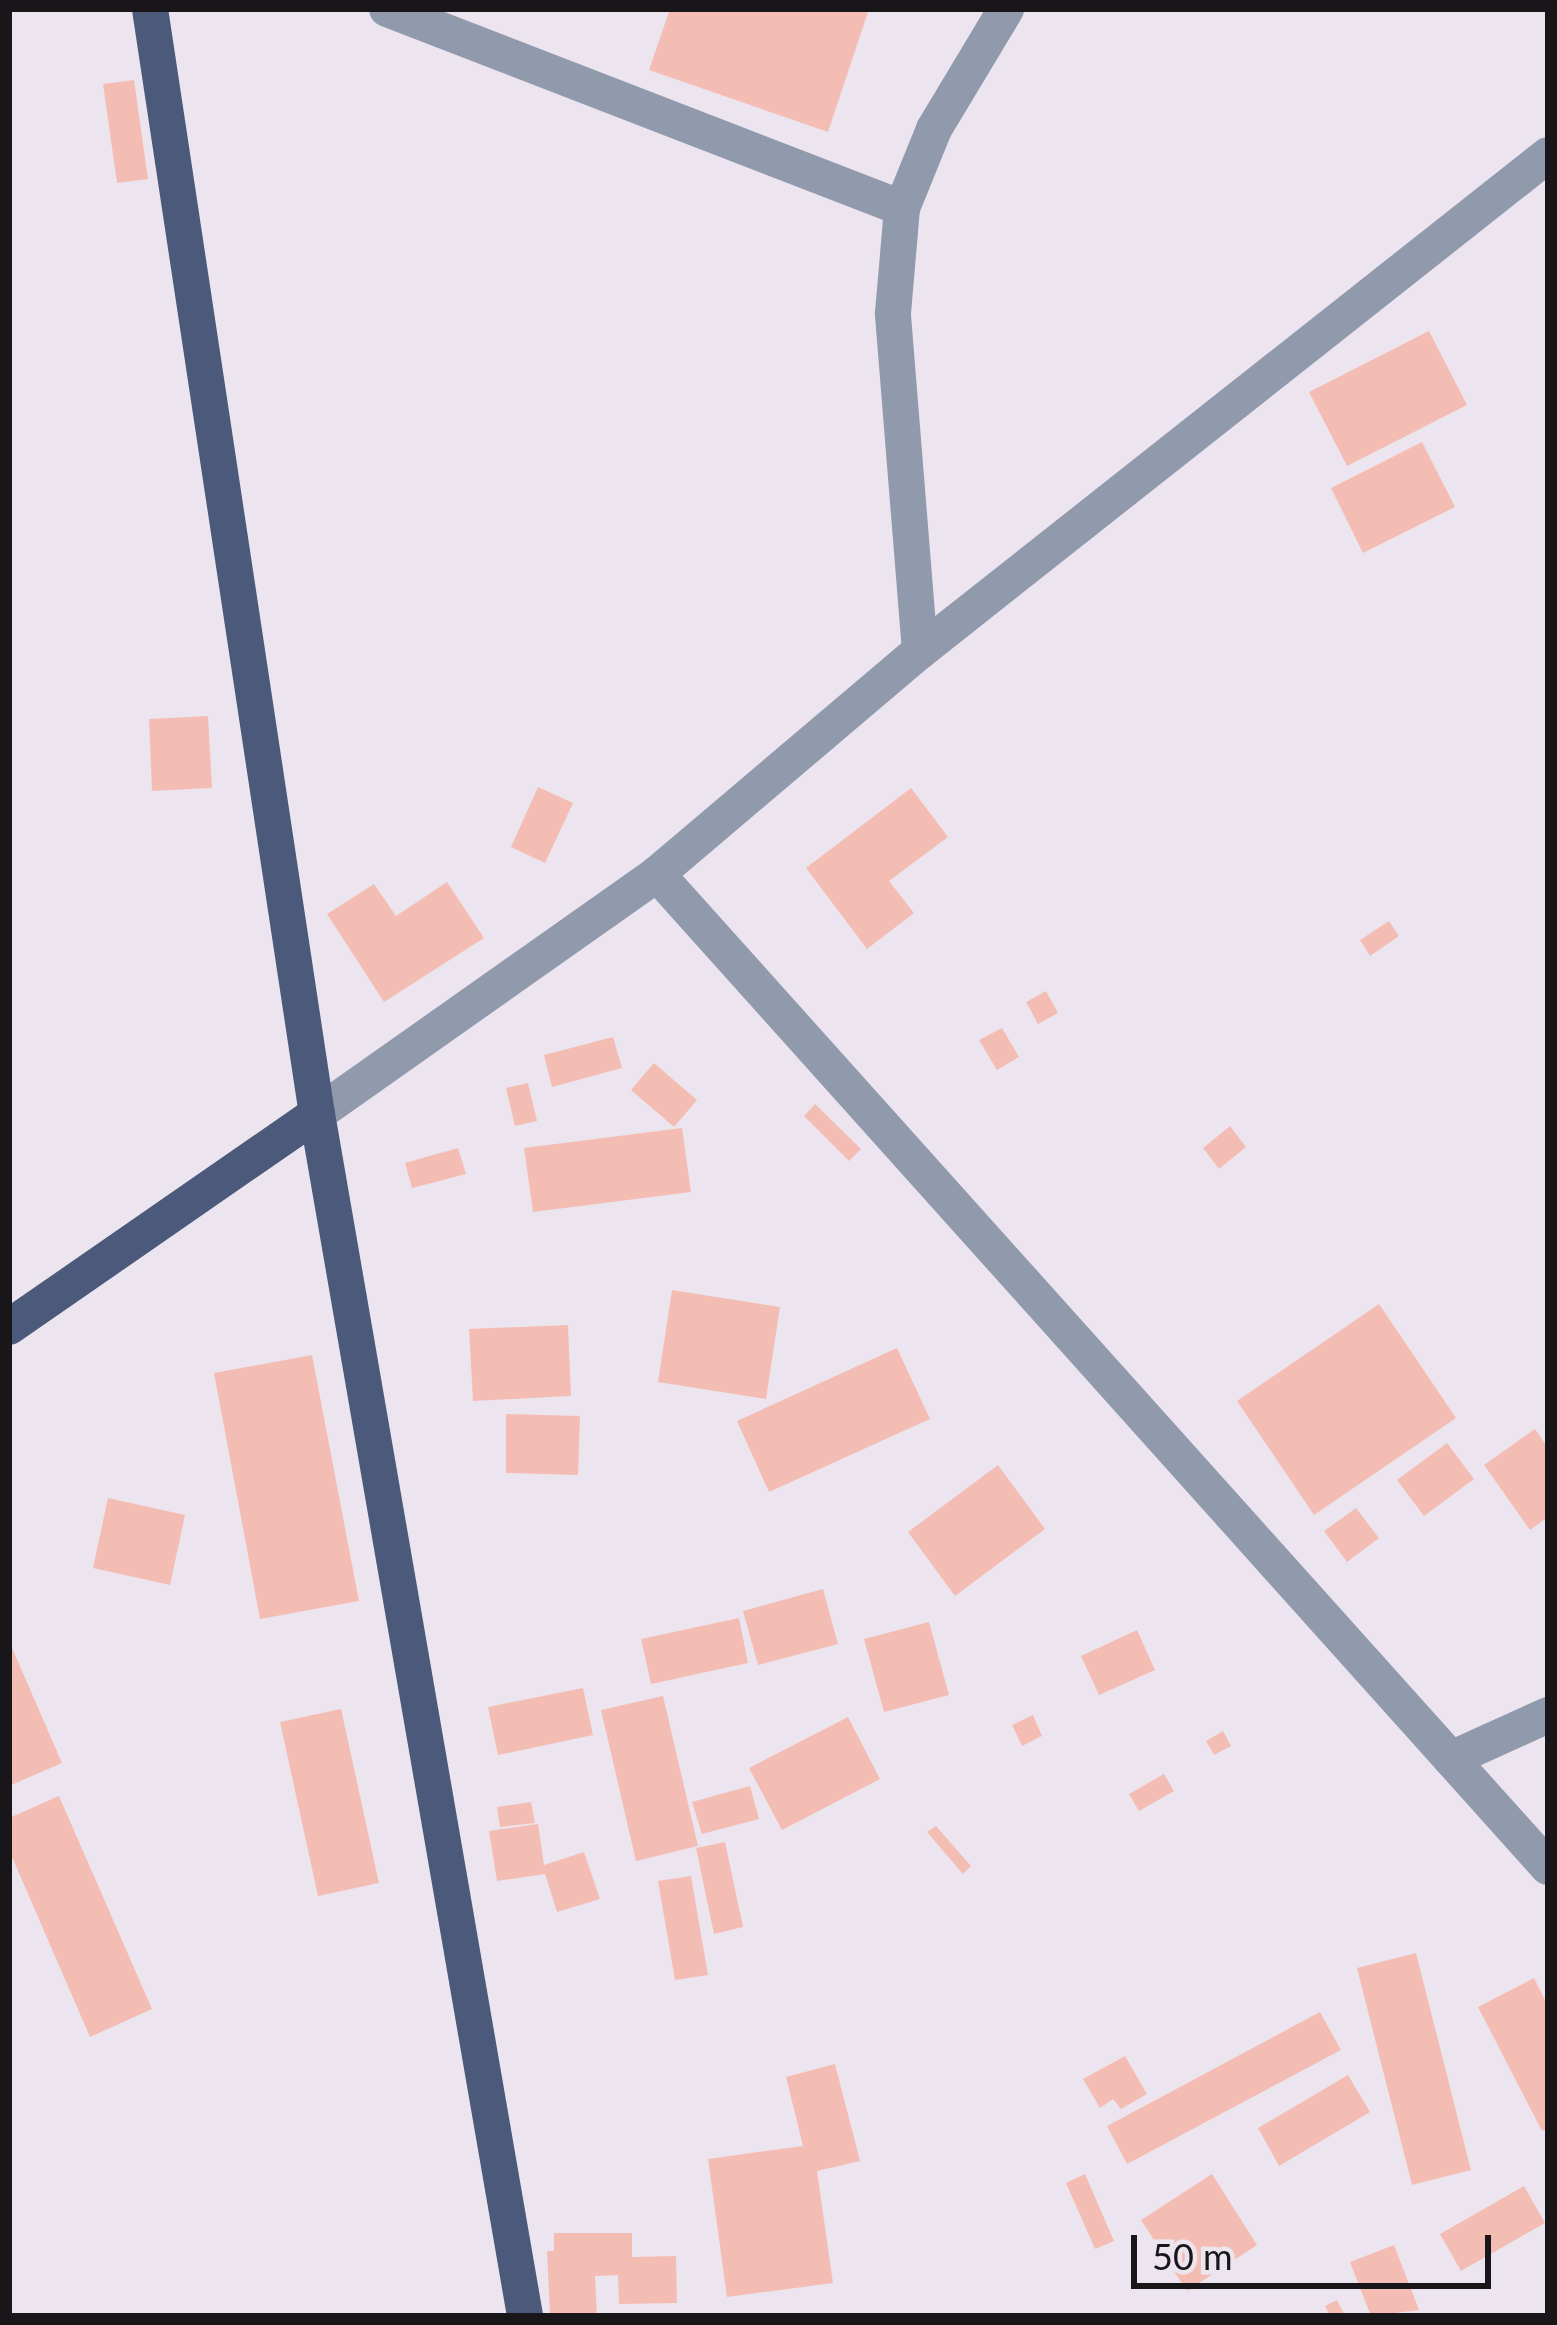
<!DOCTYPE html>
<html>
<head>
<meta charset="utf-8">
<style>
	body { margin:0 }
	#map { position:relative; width:1557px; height:2325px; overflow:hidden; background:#ece5ef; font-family:Lato,sans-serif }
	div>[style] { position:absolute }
	.building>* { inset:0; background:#f4bdb3 }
	.minor>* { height:36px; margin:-18px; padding:0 18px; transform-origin:18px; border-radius:18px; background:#919aad }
	.major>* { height:36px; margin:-18px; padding:0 18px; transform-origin:18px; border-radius:18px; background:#4b5a7a }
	span { translate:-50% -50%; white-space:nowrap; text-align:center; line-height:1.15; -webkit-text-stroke:9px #ece5ef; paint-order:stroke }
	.frame { position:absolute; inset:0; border:12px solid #191619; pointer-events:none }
	.scale { position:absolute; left:1131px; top:2235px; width:360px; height:54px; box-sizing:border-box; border:6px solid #191619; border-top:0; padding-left:15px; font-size:36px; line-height:42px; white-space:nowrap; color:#191619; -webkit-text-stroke:9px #ece5ef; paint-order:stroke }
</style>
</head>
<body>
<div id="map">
	<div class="building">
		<i style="clip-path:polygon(670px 9px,869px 9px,828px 132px,649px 70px)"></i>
		<i style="clip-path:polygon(134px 80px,148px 179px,117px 183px,103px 84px)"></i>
		<i style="clip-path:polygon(1429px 331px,1467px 405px,1347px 466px,1309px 392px)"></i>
		<i style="clip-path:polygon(1422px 442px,1455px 507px,1363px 553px,1331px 488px)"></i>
		<i style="clip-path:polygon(208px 716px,212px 788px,152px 791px,149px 719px)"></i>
		<i style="clip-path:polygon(538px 787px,573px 803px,545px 863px,511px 847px)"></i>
		<i style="clip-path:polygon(911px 788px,948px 837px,889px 881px,914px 913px,867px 949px,806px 868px)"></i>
		<i style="clip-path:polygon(447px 882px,484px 938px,384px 1002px,327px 914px,374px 884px,396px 916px)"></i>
		<i style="clip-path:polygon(1389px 921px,1399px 936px,1370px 956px,1360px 940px)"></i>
		<i style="clip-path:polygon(1046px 991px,1058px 1013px,1038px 1024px,1026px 1002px)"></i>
		<i style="clip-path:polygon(1002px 1028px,1019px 1057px,997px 1070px,979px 1040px)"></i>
		<i style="clip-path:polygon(613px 1037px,622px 1068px,552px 1087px,544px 1055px)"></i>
		<i style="clip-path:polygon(654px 1063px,697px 1100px,674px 1127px,631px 1090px)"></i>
		<i style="clip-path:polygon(528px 1083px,537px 1121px,515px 1126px,506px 1088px)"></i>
		<i style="clip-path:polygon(815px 1104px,861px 1149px,849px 1161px,804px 1116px)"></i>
		<i style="clip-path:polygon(1230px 1126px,1246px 1147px,1219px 1169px,1203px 1148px)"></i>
		<i style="clip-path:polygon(682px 1128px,691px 1192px,533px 1212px,524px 1148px)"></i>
		<i style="clip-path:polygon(458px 1148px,466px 1174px,412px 1188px,405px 1163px)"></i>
		<i style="clip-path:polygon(672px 1290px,780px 1307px,766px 1399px,658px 1382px)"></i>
		<i style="clip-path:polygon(1379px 1304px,1456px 1418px,1314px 1515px,1237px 1401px)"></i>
		<i style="clip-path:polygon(568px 1325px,571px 1396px,473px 1401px,469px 1329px)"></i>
		<i style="clip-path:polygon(897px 1348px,930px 1419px,769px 1492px,737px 1421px)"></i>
		<i style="clip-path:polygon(312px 1355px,359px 1601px,260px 1619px,214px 1373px)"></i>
		<i style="clip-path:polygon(506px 1414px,580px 1416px,578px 1475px,506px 1473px)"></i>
		<i style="clip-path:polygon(1535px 1429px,1548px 1448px,1548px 1517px,1530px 1530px,1484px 1465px)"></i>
		<i style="clip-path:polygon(1447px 1443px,1474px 1479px,1424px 1516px,1397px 1480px)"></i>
		<i style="clip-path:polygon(998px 1465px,1045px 1529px,955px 1596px,908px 1532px)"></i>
		<i style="clip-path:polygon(108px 1498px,185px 1515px,170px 1585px,93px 1568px)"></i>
		<i style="clip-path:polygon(1356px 1508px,1379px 1538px,1347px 1562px,1324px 1531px)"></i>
		<i style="clip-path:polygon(823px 1589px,838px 1644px,758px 1665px,743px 1611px)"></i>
		<i style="clip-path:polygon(739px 1618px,748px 1663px,651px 1684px,641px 1639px)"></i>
		<i style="clip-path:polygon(929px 1622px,949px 1695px,884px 1712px,864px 1639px)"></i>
		<i style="clip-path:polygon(1137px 1630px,1155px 1670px,1099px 1695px,1081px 1656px)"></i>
		<i style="clip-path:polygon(9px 1641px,62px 1763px,9px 1786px)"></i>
		<i style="clip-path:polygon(583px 1688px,593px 1735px,498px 1755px,488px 1707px)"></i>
		<i style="clip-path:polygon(663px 1696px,698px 1846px,636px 1861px,601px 1710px)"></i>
		<i style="clip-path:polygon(341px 1709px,379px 1883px,318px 1896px,280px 1722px)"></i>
		<i style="clip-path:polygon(1033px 1715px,1042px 1736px,1022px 1746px,1012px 1725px)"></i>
		<i style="clip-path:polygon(848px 1717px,880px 1779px,782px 1830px,749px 1768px)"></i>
		<i style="clip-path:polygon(1223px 1731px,1231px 1746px,1214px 1755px,1206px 1741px)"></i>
		<i style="clip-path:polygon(1164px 1774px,1174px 1791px,1139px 1811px,1129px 1794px)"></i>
		<i style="clip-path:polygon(750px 1786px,759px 1819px,702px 1834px,692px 1802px)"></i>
		<i style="clip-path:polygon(59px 1796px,152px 2009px,90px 2037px,9px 1850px,9px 1818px)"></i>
		<i style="clip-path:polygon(531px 1802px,535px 1823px,500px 1827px,497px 1807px)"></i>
		<i style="clip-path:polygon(538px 1824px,544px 1865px,584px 1852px,600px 1899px,557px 1912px,545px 1874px,497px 1881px,489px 1831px)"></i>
		<i style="clip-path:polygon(936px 1826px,971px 1866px,963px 1874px,927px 1832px)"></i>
		<i style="clip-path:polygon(725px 1842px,743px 1927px,714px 1934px,696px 1848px)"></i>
		<i style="clip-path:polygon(691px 1876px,708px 1975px,675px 1980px,658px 1881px)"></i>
		<i style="clip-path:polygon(1416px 1953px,1471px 2170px,1412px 2185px,1357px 1968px)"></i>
		<i style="clip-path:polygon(1534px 1978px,1548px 2006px,1548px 2128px,1542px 2131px,1478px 2007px)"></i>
		<i style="clip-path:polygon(1320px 2012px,1341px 2050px,1127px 2164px,1107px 2126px)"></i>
		<i style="clip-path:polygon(1125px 2056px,1147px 2094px,1121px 2109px,1113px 2099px,1100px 2108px,1083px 2079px)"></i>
		<i style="clip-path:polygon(835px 2064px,860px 2161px,817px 2171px,833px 2283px,727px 2297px,708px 2159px,803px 2146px,786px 2077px)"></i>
		<i style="clip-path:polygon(1348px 2075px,1370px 2112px,1279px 2166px,1258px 2128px)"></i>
		<i style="clip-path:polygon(1085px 2174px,1114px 2241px,1095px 2249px,1066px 2183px)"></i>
		<i style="clip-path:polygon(1212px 2174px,1257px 2245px,1187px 2291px,1141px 2220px)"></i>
		<i style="clip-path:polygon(1524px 2186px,1545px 2223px,1461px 2271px,1440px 2234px)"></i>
		<i style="clip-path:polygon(554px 2233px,632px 2233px,632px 2257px,676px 2256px,677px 2303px,619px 2304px,618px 2275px,595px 2276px,597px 2316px,550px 2316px,547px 2251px,554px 2251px)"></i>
		<i style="clip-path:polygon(1394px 2245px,1419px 2310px,1371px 2316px,1350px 2262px)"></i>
		<i style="clip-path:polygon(1337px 2300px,1345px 2316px,1330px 2316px,1325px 2306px)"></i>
	</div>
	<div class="minor">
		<i style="left:387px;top:9px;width:552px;rotate:21.13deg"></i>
		<i style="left:920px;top:651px;width:339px;rotate:-94.6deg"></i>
		<i style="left:893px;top:313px;width:105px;rotate:-85.1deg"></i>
		<i style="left:902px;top:208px;width:85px;rotate:-67.9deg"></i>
		<i style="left:934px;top:129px;width:140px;rotate:-59deg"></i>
		<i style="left:657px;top:874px;width:1334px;rotate:48.1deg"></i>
		<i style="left:317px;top:1114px;width:416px;rotate:-35.2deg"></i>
		<i style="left:657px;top:874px;width:345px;rotate:-40.3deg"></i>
		<i style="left:920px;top:651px;width:800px;rotate:-38.3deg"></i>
		<i style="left:1451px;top:1759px;width:107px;rotate:-24.4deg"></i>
	</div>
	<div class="major">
		<i style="left:150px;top:9px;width:1118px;rotate:81.41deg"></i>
		<i style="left:317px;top:1114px;width:1220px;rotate:80.18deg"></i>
		<i style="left:9px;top:1327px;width:374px;rotate:-34.7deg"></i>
	</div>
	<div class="frame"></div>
	<div class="scale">50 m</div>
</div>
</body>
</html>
